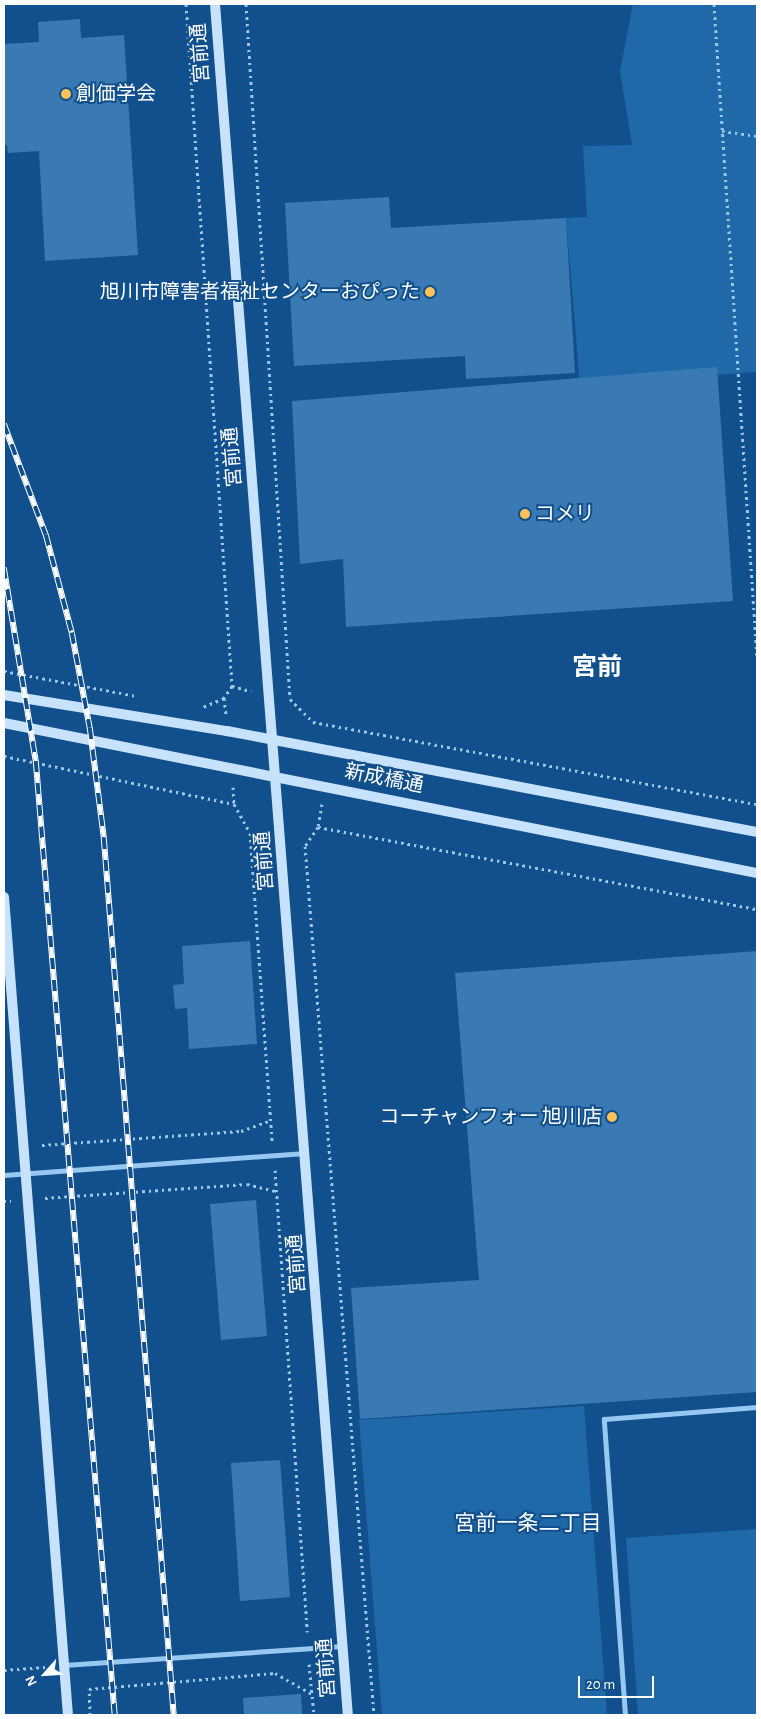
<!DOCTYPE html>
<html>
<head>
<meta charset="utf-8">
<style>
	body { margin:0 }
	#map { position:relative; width:761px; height:1719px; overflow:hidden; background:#11508c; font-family:"Alegreya Sans","Noto Sans JP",sans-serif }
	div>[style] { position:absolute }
	.green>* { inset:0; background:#1f69a9 }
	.building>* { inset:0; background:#397ab5 }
	.path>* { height:3px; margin-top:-1.5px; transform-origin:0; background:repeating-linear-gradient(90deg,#97c8f2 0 2.5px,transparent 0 6.5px) }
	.street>* { height:5px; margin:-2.5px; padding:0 2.5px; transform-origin:2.5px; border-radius:2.5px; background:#97c8f2 }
	.secondary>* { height:10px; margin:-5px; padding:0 5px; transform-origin:5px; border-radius:5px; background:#c6e2fc }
	.rail>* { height:5.5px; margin-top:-2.75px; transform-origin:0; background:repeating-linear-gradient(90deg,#11508c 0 11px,#fff 0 22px); box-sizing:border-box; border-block:1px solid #fff }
	.dots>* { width:14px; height:14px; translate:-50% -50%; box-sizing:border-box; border:2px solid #11508c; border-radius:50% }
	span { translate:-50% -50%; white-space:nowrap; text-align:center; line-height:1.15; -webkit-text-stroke:4px #11508c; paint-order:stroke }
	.street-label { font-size:20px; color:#fff }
	.poi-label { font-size:20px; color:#fff }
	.left { translate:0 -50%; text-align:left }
	.right { translate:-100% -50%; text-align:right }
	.neighbourhood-label { font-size:21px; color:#fff }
	.district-label { font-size:25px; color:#fff; font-weight:700 }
	.frame { position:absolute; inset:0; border:5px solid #fff; pointer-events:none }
	.north { position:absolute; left:20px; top:1649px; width:50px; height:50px; -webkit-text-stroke:4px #11508c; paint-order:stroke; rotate:244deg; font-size:14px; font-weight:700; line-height:20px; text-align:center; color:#fff }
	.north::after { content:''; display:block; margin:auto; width:18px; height:22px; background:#fff; clip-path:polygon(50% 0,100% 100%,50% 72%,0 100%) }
	.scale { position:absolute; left:578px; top:1676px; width:76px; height:22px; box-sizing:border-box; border:2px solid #fff; border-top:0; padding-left:6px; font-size:15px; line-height:18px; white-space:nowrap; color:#fff; -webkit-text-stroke:4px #11508c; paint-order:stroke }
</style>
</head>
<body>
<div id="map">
	<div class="green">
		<i style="clip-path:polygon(633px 4px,757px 4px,757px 372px,580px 385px,566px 218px,587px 217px,583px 146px,632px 145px,620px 71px)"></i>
		<i style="clip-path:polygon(584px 1406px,607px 1715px,382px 1715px,359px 1420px)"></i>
		<i style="clip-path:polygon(757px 1529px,757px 1715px,638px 1715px,626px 1538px)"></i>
	</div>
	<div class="building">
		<i style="clip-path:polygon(80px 19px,81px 38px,124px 35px,138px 255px,45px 261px,39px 151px,8px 153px,7px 145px,4px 145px,4px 44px,39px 42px,38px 22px)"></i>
		<i style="clip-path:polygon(389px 197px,391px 228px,566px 218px,575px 373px,466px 379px,465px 356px,294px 366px,285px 203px)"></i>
		<i style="clip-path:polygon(717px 367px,733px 601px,346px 627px,343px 559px,300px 564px,292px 401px)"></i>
		<i style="clip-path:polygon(250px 941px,257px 1044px,189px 1049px,187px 1008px,175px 1009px,173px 985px,184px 984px,182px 946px)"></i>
		<i style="clip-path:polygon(757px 951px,757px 1392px,360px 1419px,351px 1288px,479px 1280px,455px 973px)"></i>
		<i style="clip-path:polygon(256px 1200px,267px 1336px,221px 1340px,210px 1204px)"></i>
		<i style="clip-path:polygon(280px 1460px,290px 1597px,240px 1601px,231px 1463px)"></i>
		<i style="clip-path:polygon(301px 1694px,302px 1715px,244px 1715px,243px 1698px)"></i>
	</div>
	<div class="path">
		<i style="left:186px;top:4px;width:684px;rotate:86.14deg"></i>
		<i style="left:232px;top:686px;width:14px;rotate:124deg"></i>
		<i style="left:224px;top:698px;width:25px;rotate:157deg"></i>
		<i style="left:246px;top:4px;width:696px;rotate:86.38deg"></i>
		<i style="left:290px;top:699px;width:33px;rotate:45deg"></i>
		<i style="left:313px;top:722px;width:452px;rotate:10.5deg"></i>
		<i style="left:714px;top:4px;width:655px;rotate:86.24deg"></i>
		<i style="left:722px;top:131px;width:35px;rotate:8deg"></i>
		<i style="left:4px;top:671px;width:134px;rotate:10.7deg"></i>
		<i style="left:232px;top:686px;width:20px;rotate:15deg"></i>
		<i style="left:224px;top:698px;width:16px;rotate:83deg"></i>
		<i style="left:4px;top:756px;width:235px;rotate:11.8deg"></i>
		<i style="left:234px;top:804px;width:33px;rotate:61deg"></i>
		<i style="left:250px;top:833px;width:309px;rotate:85.9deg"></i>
		<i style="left:233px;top:787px;width:17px;rotate:87deg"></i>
		<i style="left:322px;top:804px;width:23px;rotate:100deg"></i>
		<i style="left:318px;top:827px;width:23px;rotate:124deg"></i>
		<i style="left:305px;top:846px;width:872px;rotate:85.46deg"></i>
		<i style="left:318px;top:827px;width:447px;rotate:10.6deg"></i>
		<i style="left:42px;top:1145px;width:199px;rotate:-4deg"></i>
		<i style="left:241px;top:1131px;width:32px;rotate:-20deg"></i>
		<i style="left:275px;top:1170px;width:463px;rotate:86deg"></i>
		<i style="left:45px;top:1198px;width:202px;rotate:-4deg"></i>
		<i style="left:247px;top:1184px;width:32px;rotate:14deg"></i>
		<i style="left:4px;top:1201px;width:7px"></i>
		<i style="left:309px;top:1664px;width:51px;rotate:84.4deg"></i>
		<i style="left:4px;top:1670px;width:42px;rotate:-4.1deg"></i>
		<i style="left:90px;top:1715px;width:26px;rotate:-92deg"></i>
		<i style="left:89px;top:1689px;width:187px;rotate:-4.9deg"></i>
		<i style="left:275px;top:1673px;width:43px;rotate:29.6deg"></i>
	</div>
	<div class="street">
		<i style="left:4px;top:1175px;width:302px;rotate:-4.2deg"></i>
		<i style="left:64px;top:1665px;width:279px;rotate:-3.9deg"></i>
		<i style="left:625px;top:1715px;width:297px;rotate:-94.1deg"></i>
		<i style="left:604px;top:1419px;width:153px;rotate:-4.5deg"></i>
	</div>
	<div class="secondary">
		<i style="left:215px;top:4px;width:1716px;rotate:85.56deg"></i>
		<i style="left:4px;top:695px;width:226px;rotate:9.2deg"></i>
		<i style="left:227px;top:731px;width:540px;rotate:10.79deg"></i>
		<i style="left:4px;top:723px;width:768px;rotate:11.27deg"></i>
		<i style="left:4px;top:897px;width:820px;rotate:85.53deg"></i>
	</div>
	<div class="rail">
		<i style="left:4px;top:424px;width:119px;rotate:69.3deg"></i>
		<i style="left:46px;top:535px;width:101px;rotate:75.1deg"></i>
		<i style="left:72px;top:633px;width:97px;rotate:79.3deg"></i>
		<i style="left:90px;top:728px;width:111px;rotate:82.7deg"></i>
		<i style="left:104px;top:838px;width:880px;rotate:85.44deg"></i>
		<i style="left:4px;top:568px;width:196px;rotate:80.6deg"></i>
		<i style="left:36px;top:761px;width:957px;rotate:85.27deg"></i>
	</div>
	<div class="dots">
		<i style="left:66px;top:94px;background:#ffc158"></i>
		<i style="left:430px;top:292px;background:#ffc158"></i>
		<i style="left:525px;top:514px;background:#ffc158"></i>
		<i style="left:612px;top:1117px;background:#ffc158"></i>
	</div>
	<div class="street-label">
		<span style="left:201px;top:53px;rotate:-94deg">宮前通</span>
		<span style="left:233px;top:457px;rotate:-95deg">宮前通</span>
		<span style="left:384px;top:779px;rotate:11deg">新成橋通</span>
		<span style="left:265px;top:861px;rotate:-94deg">宮前通</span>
		<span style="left:297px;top:1264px;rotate:-94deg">宮前通</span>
		<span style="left:327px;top:1668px;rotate:-94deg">宮前通</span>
	</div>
	<div class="poi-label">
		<span class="left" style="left:76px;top:94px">創価学会</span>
		<span class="right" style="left:420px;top:292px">旭川市障害者福祉センターおぴった</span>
		<span class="left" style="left:535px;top:514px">コメリ</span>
		<span class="right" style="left:602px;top:1117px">コーチャンフォー 旭川店</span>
	</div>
	<div class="neighbourhood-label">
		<span style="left:528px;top:1524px">宮前一条二丁目</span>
	</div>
	<div class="district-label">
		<span style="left:597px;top:668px">宮前</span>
	</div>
	<div class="frame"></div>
	<div class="north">N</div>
	<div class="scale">20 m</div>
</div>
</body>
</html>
